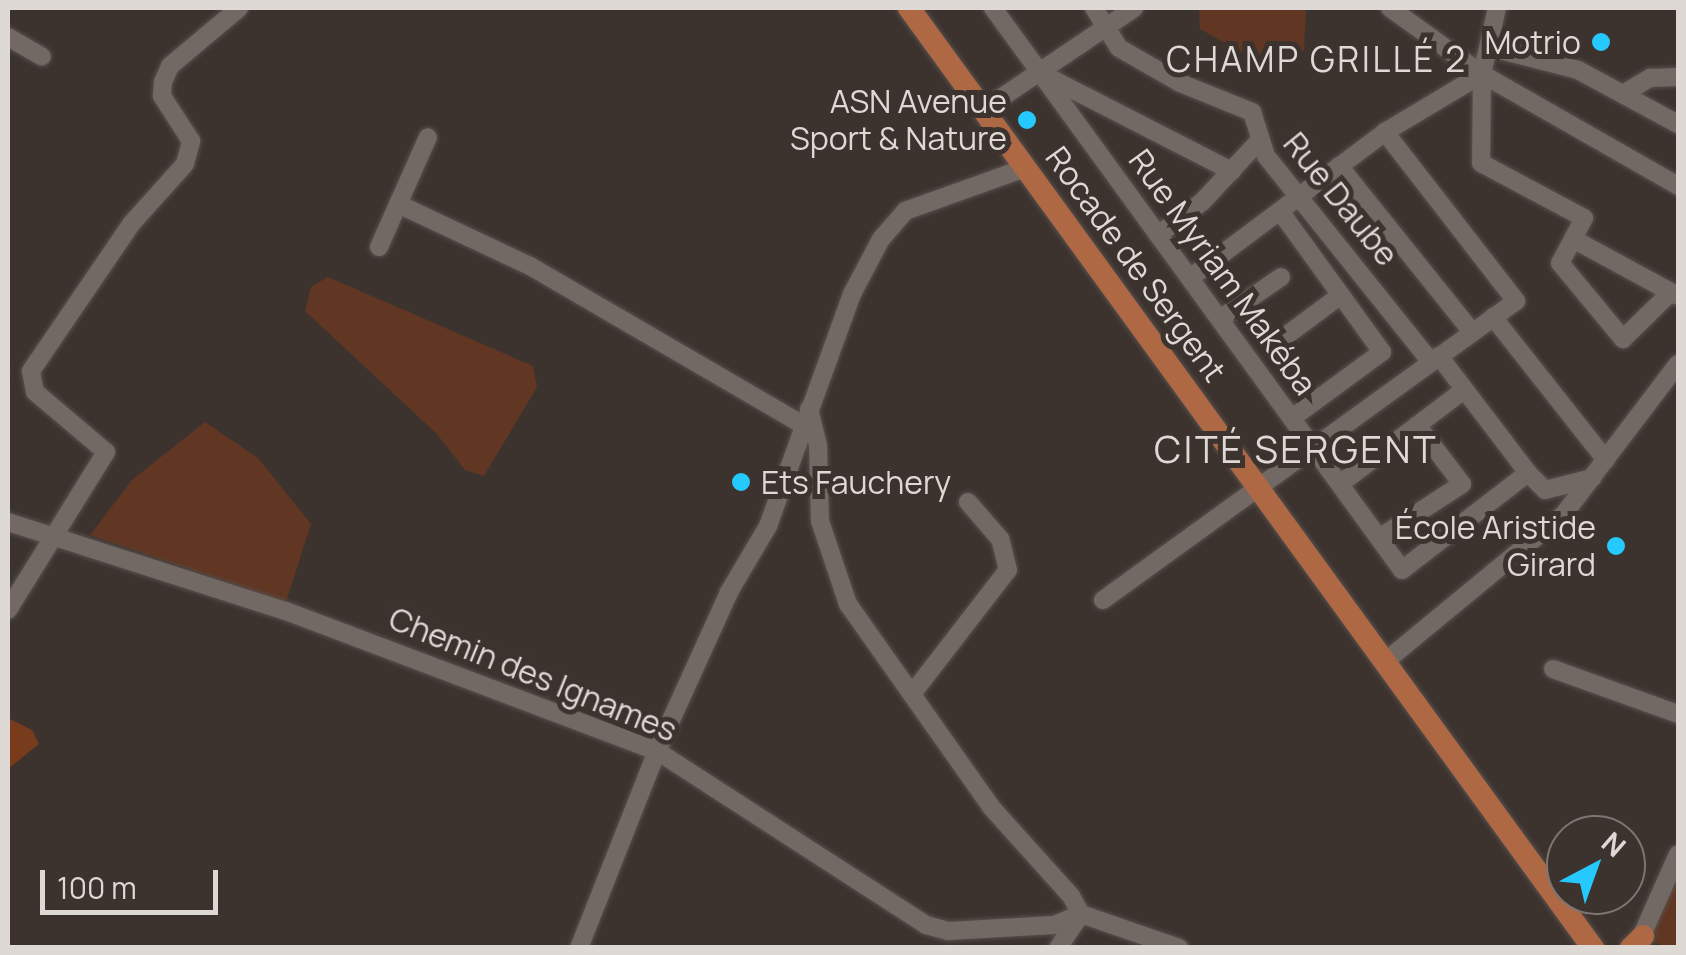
<!DOCTYPE html>
<html>
<head>
<meta charset="utf-8">
<style>
	body { margin:0 }
	#map { position:relative; width:1686px; height:955px; overflow:hidden; background:#3c332f; font-family:Manrope,sans-serif }
	div>[style] { position:absolute }
	.green>* { inset:0; background:#613723 }
	.water>* { inset:0; background:#783b1c }
	.roads { filter:drop-shadow(0 0 2px #584f4c) drop-shadow(0 0 2px #584f4c) }
	.minor>* { height:18px; margin:-9px; padding:0 9px; transform-origin:9px; border-radius:9px; background:#736964 }
	.major>* { height:22px; margin:-11px; padding:0 11px; transform-origin:11px; border-radius:11px; background:#ae6944 }
	.dots>* { width:28px; height:28px; translate:-50% -50%; box-sizing:border-box; border:5px solid #3c332f; border-radius:50% }
	span { translate:-50% -50%; white-space:nowrap; text-align:center; line-height:1.15; -webkit-text-stroke:10px #3c332f; paint-order:stroke }
	.poi-label { font-size:32px; color:#dfd9d6 }
	.right { translate:-100% -50%; text-align:right }
	.left { translate:0 -50%; text-align:left }
	.street-label { font-size:32px; color:#dfd9d6 }
	.neighbourhood-label { font-size:35px; color:#dfd9d6; letter-spacing:2.5px }
	.quarter-label { font-size:38px; color:#dfd9d6; letter-spacing:2.5px }
	.frame { position:absolute; inset:0; border:10px solid #dfd9d6; pointer-events:none }
	.north { position:absolute; left:1546px; top:815px; width:100px; height:100px; box-sizing:border-box; background:#3c332f; border:2px solid #7d7572; border-radius:50%; rotate:41deg; font-size:28px; font-weight:700; line-height:40px; text-align:center; color:#dfd9d6 }
	.north::after { content:''; display:block; margin:auto; width:35px; height:45px; background:#26c9fe; clip-path:polygon(50% 0,100% 100%,50% 72%,0 100%) }
	.scale { position:absolute; left:40px; top:870px; width:178px; height:45px; box-sizing:border-box; border:5px solid #dfd9d6; border-top:0; padding-left:12px; font-size:30px; line-height:35px; white-space:nowrap; color:#dfd9d6; -webkit-text-stroke:8px #3c332f; paint-order:stroke }
</style>
</head>
<body>
<div id="map">
	<div class="green">
		<i style="clip-path:polygon(1199px 8px,1306px 8px,1304px 50px,1294px 62px,1260px 62px,1200px 29px)"></i>
		<i style="clip-path:polygon(328px 277px,533px 366px,537px 387px,484px 476px,465px 470px,437px 434px,305px 311px,311px 287px)"></i>
		<i style="clip-path:polygon(205px 422px,258px 458px,311px 524px,286px 602px,90px 535px,132px 480px)"></i>
		<i style="clip-path:polygon(1678px 876px,1678px 945px,1668px 947px,1649px 941px)"></i>
	</div>
	<div class="water">
		<i style="clip-path:polygon(8px 718px,32px 730px,39px 744px,8px 769px)"></i>
	</div>
	<div class="roads">
		<div class="minor">
			<i style="left:993px;top:8px;width:695px;rotate:53.95deg"></i>
			<i style="left:1402px;top:570px;width:159px;rotate:-37.6deg"></i>
			<i style="left:1528px;top:473px;width:24px;rotate:45deg"></i>
			<i style="left:1545px;top:490px;width:49px;rotate:-14.3deg"></i>
			<i style="left:1094px;top:8px;width:47px;rotate:58deg"></i>
			<i style="left:1119px;top:48px;width:70px;rotate:29.8deg"></i>
			<i style="left:1180px;top:83px;width:78px;rotate:21.9deg"></i>
			<i style="left:1252px;top:112px;width:46px;rotate:72.3deg"></i>
			<i style="left:1266px;top:156px;width:264px;rotate:51.3deg"></i>
			<i style="left:1390px;top:8px;width:113px;rotate:35.7deg"></i>
			<i style="left:1482px;top:74px;width:226px;rotate:29.7deg"></i>
			<i style="left:8px;top:37px;width:39px;rotate:30deg"></i>
			<i style="left:1492px;top:48px;width:89px;rotate:14.3deg"></i>
			<i style="left:1578px;top:70px;width:114px;rotate:28.4deg"></i>
			<i style="left:1482px;top:74px;width:89px;rotate:90.6deg"></i>
			<i style="left:1481px;top:163px;width:117px;rotate:28.1deg"></i>
			<i style="left:1584px;top:218px;width:24px;rotate:118deg"></i>
			<i style="left:1573px;top:239px;width:119px;rotate:28.5deg"></i>
			<i style="left:1046px;top:76px;width:209px;rotate:27.1deg"></i>
			<i style="left:1628px;top:91px;width:26px;rotate:-31deg"></i>
			<i style="left:1650px;top:78px;width:28px;rotate:-2deg"></i>
			<i style="left:983px;top:110px;width:182px;rotate:-34deg"></i>
			<i style="left:1339px;top:166px;width:213px;rotate:51.3deg"></i>
			<i style="left:398px;top:204px;width:146px;rotate:25.2deg"></i>
			<i style="left:530px;top:266px;width:315px;rotate:30.2deg"></i>
			<i style="left:1280px;top:211px;width:174px;rotate:54.1deg"></i>
			<i style="left:1382px;top:352px;width:112px;rotate:143.7deg"></i>
			<i style="left:1158px;top:235px;width:55px;rotate:-36.9deg"></i>
			<i style="left:1202px;top:202px;width:82px;rotate:-47deg"></i>
			<i style="left:1573px;top:239px;width:27px;rotate:118deg"></i>
			<i style="left:1560px;top:263px;width:99px;rotate:50.3deg"></i>
			<i style="left:1623px;top:339px;width:67px;rotate:-44.4deg"></i>
			<i style="left:379px;top:247px;width:120px;rotate:-66deg"></i>
			<i style="left:1190px;top:278px;width:244px;rotate:-36.8deg"></i>
			<i style="left:1385px;top:132px;width:113px;rotate:-30.9deg"></i>
			<i style="left:1482px;top:74px;width:68px;rotate:-77.2deg"></i>
			<i style="left:1493px;top:317px;width:182px;rotate:51.7deg"></i>
			<i style="left:1220px;top:319px;width:74px;rotate:-34.5deg"></i>
			<i style="left:1279px;top:341px;width:77px;rotate:-36.6deg"></i>
			<i style="left:1439px;top:356px;width:147px;rotate:52.7deg"></i>
			<i style="left:809px;top:409px;width:37px;rotate:76deg"></i>
			<i style="left:818px;top:445px;width:76px;rotate:88.5deg"></i>
			<i style="left:820px;top:521px;width:88px;rotate:71.4deg"></i>
			<i style="left:848px;top:604px;width:248px;rotate:54.8deg"></i>
			<i style="left:991px;top:807px;width:120px;rotate:48deg"></i>
			<i style="left:1071px;top:896px;width:21px;rotate:61deg"></i>
			<i style="left:1081px;top:914px;width:41px;rotate:124.1deg"></i>
			<i style="left:1340px;top:484px;width:156px;rotate:-37.2deg"></i>
			<i style="left:8px;top:522px;width:292px;rotate:17.8deg"></i>
			<i style="left:286px;top:611px;width:397px;rotate:20.7deg"></i>
			<i style="left:657px;top:751px;width:320px;rotate:32.9deg"></i>
			<i style="left:926px;top:925px;width:23px;rotate:15deg"></i>
			<i style="left:948px;top:931px;width:106px;rotate:-3.2deg"></i>
			<i style="left:1054px;top:925px;width:29px;rotate:-22deg"></i>
			<i style="left:1081px;top:914px;width:104px;rotate:19.1deg"></i>
			<i style="left:1379px;top:538px;width:99px;rotate:-33deg"></i>
			<i style="left:1462px;top:484px;width:74px;rotate:-127.3deg"></i>
			<i style="left:1103px;top:600px;width:510px;rotate:-35.9deg"></i>
			<i style="left:1516px;top:301px;width:214px;rotate:-127.8deg"></i>
			<i style="left:8px;top:610px;width:186px;rotate:-58.2deg"></i>
			<i style="left:106px;top:452px;width:93px;rotate:-139.8deg"></i>
			<i style="left:35px;top:392px;width:21px;rotate:-101deg"></i>
			<i style="left:31px;top:371px;width:179px;rotate:-55.7deg"></i>
			<i style="left:132px;top:223px;width:79px;rotate:-48.1deg"></i>
			<i style="left:185px;top:164px;width:24px;rotate:-75deg"></i>
			<i style="left:191px;top:141px;width:54px;rotate:-122.8deg"></i>
			<i style="left:162px;top:96px;width:14px;rotate:-86deg"></i>
			<i style="left:163px;top:82px;width:17px;rotate:-66deg"></i>
			<i style="left:170px;top:66px;width:90px;rotate:-40deg"></i>
			<i style="left:1387px;top:660px;width:229px;rotate:-39.5deg"></i>
			<i style="left:1564px;top:514px;width:188px;rotate:-52.8deg"></i>
			<i style="left:1553px;top:669px;width:133px;rotate:19.8deg"></i>
			<i style="left:912px;top:694px;width:157px;rotate:-52.3deg"></i>
			<i style="left:1008px;top:570px;width:32px;rotate:-104deg"></i>
			<i style="left:1000px;top:539px;width:49px;rotate:-130.9deg"></i>
			<i style="left:1638px;top:944px;width:98px;rotate:-66deg"></i>
			<i style="left:579px;top:948px;width:212px;rotate:-68.4deg"></i>
			<i style="left:657px;top:751px;width:175px;rotate:-65.6deg"></i>
			<i style="left:729px;top:592px;width:77px;rotate:-59.4deg"></i>
			<i style="left:768px;top:526px;width:247px;rotate:-70.1deg"></i>
			<i style="left:852px;top:294px;width:62px;rotate:-62.2deg"></i>
			<i style="left:881px;top:239px;width:37px;rotate:-49deg"></i>
			<i style="left:905px;top:211px;width:127px;rotate:-19.7deg"></i>
		</div>
		<div class="major">
			<i style="left:909px;top:8px;width:1163px;rotate:53.96deg"></i>
			<i style="left:1631px;top:948px;width:17px;rotate:-45deg"></i>
		</div>
	</div>
	<div class="dots">
		<i style="left:1601px;top:42px;background:#26c9fe"></i>
		<i style="left:1027px;top:120px;background:#26c9fe"></i>
		<i style="left:741px;top:482px;background:#26c9fe"></i>
		<i style="left:1616px;top:546px;background:#26c9fe"></i>
	</div>
	<div class="poi-label">
		<span class="right" style="left:1581px;top:42px">Motrio</span>
		<span class="right" style="left:1007px;top:120px">ASN Avenue<br>Sport &amp; Nature</span>
		<span class="left" style="left:761px;top:482px">Ets Fauchery</span>
		<span class="right" style="left:1596px;top:546px">École Aristide<br>Girard</span>
	</div>
	<div class="street-label">
		<span style="left:1341px;top:199px;rotate:51deg">Rue Daube</span>
		<span style="left:1136px;top:264px;rotate:54deg">Rocade de Sergent</span>
		<span style="left:1223px;top:272px;rotate:54deg">Rue Myriam Makéba</span>
		<span style="left:533px;top:674px;rotate:22deg">Chemin des Ignames</span>
	</div>
	<div class="neighbourhood-label">
		<span style="left:1317px;top:59px">CHAMP GRILLÉ 2</span>
	</div>
	<div class="quarter-label">
		<span style="left:1296px;top:449px">CITÉ SERGENT</span>
	</div>
	<div class="frame"></div>
	<div class="north">N</div>
	<div class="scale">100 m</div>
</div>
</body>
</html>
